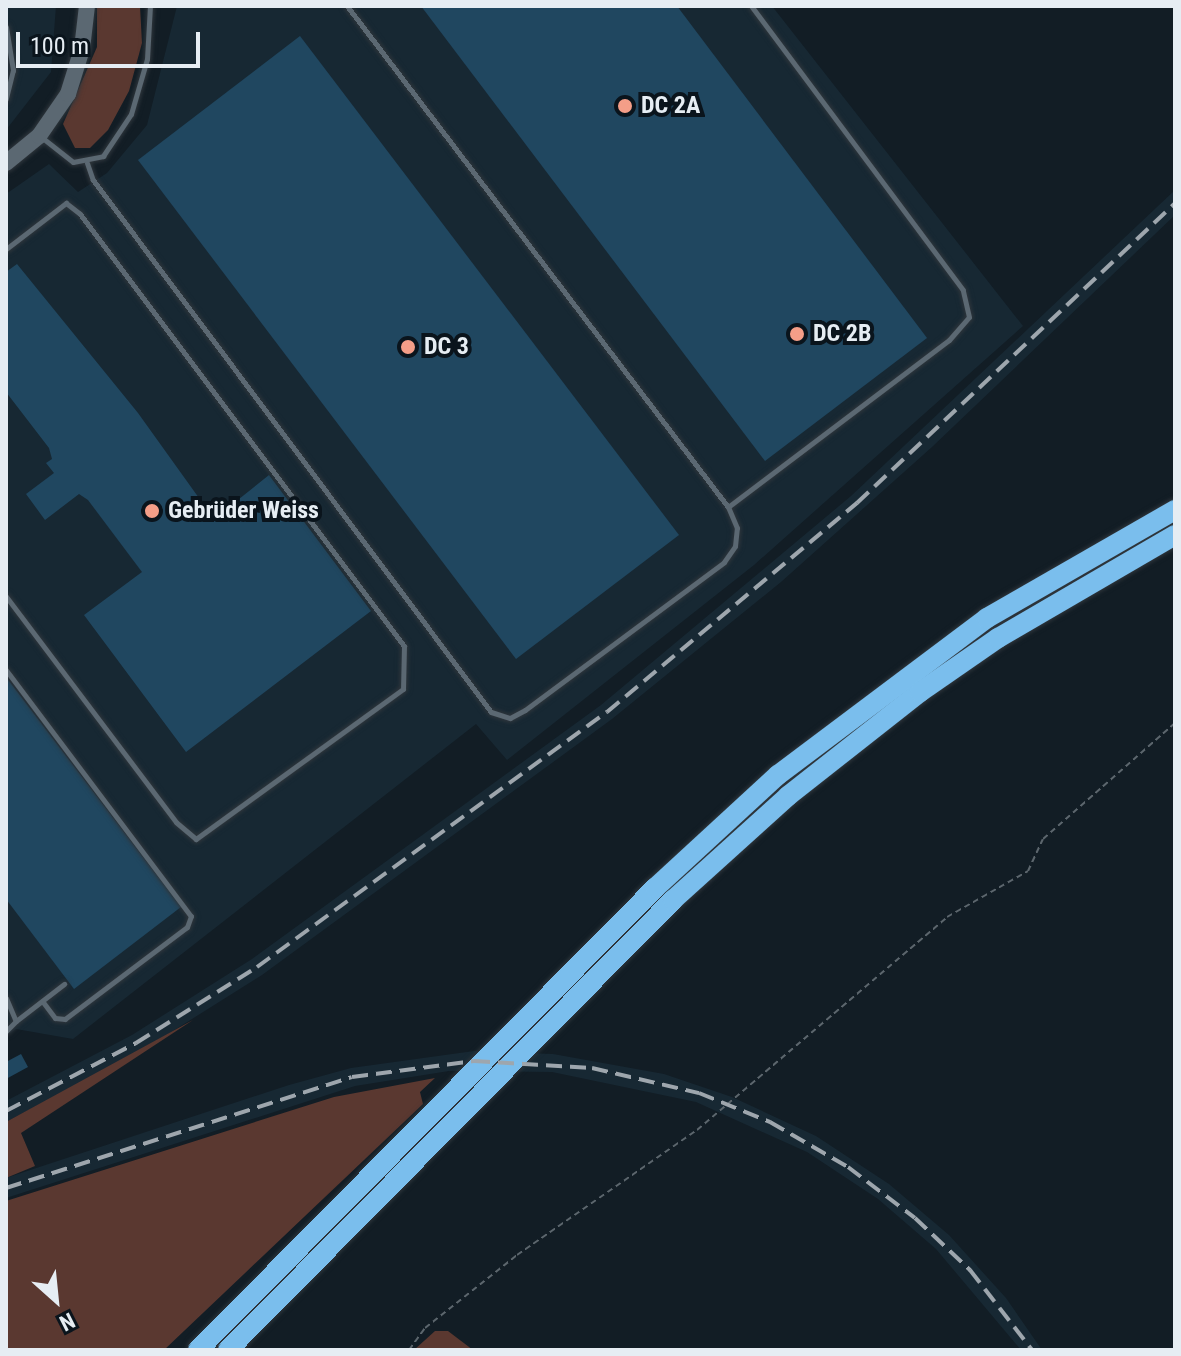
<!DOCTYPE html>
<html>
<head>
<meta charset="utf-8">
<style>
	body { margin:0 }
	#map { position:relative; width:1181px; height:1356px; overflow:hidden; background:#121d25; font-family:"Roboto Condensed",sans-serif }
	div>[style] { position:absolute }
	.built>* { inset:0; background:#172833 }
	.green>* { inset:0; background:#5a3830 }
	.building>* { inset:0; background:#204760 }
	.path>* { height:2px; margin-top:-1px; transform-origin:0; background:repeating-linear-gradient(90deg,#5c666d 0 6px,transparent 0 10px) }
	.roads { filter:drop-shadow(0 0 2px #2f363c) drop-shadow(0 0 2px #2f363c) }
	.lane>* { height:5px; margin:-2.5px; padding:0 2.5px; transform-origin:2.5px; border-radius:2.5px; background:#5b6872 }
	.secondary>* { height:16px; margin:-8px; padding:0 8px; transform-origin:8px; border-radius:8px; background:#5b6872 }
	.highway>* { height:20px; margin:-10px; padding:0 10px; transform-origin:10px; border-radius:10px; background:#7abeed }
	.rail>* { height:4px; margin-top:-2px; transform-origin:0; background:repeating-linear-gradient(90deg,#9ea6ad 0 16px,transparent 0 24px) }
	.dots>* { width:22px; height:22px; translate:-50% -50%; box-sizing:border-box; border:4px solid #0a141c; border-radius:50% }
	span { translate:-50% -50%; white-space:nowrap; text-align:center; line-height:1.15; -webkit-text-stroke:8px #0a141c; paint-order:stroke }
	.poi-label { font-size:24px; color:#e6edf3; font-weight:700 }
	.left { translate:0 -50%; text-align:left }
	.frame { position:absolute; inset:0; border:8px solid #e6edf3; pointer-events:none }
	.north { position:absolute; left:16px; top:1260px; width:80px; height:80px; -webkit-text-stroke:6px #0a141c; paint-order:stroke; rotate:153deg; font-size:22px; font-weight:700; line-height:32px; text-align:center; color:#e6edf3 }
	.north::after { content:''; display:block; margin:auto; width:28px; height:36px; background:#e6edf3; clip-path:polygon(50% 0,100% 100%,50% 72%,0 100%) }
	.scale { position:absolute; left:16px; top:32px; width:184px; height:36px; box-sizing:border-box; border:4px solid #e6edf3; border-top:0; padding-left:10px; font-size:24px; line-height:28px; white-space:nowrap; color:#e6edf3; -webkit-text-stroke:6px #0a141c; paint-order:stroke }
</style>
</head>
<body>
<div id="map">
	<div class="built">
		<i style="clip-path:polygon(6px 6px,56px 6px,51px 72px,6px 130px)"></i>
		<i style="clip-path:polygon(177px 6px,772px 6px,1023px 326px,754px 565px,507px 760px,476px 724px,73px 1039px,16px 1029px,6px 1036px,6px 194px,49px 164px,78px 192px,107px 173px,147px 125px)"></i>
		<i style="clip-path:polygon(1175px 190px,1175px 215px,932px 447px,781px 582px,612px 719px,262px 975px,141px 1051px,6px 1122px,6px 1101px,132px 1035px,252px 959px,601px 705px,851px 496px)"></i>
		<i style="clip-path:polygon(474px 1051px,553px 1054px,664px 1074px,732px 1097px,816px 1136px,889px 1184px,949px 1235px,1006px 1298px,1042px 1350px,1021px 1350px,936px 1249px,878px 1199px,807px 1152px,696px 1102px,552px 1072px,449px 1071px,355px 1086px,6px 1198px,6px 1178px,289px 1085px,351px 1068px)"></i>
	</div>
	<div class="green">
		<i style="clip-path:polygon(97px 6px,140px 6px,142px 43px,129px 91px,108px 130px,90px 148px,75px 148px,63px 124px,97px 47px)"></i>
		<i style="clip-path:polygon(193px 1020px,21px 1133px,35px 1166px,6px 1178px,6px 1122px)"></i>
		<i style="clip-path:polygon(435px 1078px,420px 1092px,423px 1104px,164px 1350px,6px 1350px,6px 1201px,334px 1097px)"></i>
		<i style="clip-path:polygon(435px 1331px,448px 1331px,473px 1350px,414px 1350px)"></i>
	</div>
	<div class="building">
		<i style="clip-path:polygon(421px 6px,677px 6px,927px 338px,765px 461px)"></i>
		<i style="clip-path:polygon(300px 36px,679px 535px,516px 659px,138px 160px)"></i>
		<i style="clip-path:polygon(17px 264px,138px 413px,214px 519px,269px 475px,371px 611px,186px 752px,84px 615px,142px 572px,88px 500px,79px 494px,45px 520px,26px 494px,54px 473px,46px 463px,52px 459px,49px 448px,6px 392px,6px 272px)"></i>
		<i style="clip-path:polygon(6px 677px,181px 907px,74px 989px,6px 899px)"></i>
		<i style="clip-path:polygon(21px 1054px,28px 1067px,6px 1079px,6px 1062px)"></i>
	</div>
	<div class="path">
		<i style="left:409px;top:1350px;width:27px;rotate:-54deg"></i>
		<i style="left:425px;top:1328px;width:117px;rotate:-38.4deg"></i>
		<i style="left:517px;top:1255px;width:219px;rotate:-34.8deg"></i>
		<i style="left:697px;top:1130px;width:328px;rotate:-40.4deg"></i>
		<i style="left:947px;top:917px;width:93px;rotate:-29.6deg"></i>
		<i style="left:1028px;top:871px;width:35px;rotate:-65deg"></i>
		<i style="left:1043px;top:839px;width:176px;rotate:-41.3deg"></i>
	</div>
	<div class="roads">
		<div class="lane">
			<i style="left:6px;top:27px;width:44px;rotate:80.8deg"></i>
			<i style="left:13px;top:70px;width:30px;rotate:104deg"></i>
			<i style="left:40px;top:136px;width:42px;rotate:38.2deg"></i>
			<i style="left:73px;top:162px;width:31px;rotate:-11deg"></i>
			<i style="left:103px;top:156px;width:50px;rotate:-56.3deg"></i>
			<i style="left:131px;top:114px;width:57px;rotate:-73.8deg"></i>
			<i style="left:147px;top:59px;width:53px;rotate:-86.8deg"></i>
			<i style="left:87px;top:163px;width:18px;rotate:71deg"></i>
			<i style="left:93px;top:180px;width:664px;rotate:53.2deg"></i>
			<i style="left:491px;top:712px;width:20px;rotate:18deg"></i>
			<i style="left:510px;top:718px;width:17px;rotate:-28deg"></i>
			<i style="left:525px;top:710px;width:248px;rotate:-36.6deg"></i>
			<i style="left:724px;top:562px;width:19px;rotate:-55deg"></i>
			<i style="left:735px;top:546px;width:18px;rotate:-84deg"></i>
			<i style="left:737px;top:528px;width:23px;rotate:-113deg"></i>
			<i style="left:728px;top:507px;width:629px;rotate:-127.25deg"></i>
			<i style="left:6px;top:249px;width:76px;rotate:-37.5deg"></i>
			<i style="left:66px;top:203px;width:18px;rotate:38deg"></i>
			<i style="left:80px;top:214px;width:540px;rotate:53.13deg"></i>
			<i style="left:404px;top:646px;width:43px;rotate:91.3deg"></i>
			<i style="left:403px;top:689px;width:256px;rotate:144.1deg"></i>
			<i style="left:196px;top:839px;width:26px;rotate:-140deg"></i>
			<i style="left:176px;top:822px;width:283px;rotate:-127deg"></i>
			<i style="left:728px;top:507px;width:277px;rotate:-37.1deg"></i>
			<i style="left:949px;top:340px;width:30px;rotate:-49deg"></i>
			<i style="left:969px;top:317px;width:28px;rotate:-103deg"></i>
			<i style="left:963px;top:290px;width:354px;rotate:-126.7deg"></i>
			<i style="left:6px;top:670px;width:308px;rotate:53.1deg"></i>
			<i style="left:191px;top:916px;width:12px;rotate:110deg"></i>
			<i style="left:187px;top:927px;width:153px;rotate:143deg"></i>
			<i style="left:65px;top:1019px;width:10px;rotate:-174deg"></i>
			<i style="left:55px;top:1018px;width:21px;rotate:-127deg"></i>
			<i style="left:6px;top:998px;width:25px;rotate:67deg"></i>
			<i style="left:16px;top:1021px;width:14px;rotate:135deg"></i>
			<i style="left:16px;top:1021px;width:61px;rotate:-37.6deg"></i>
		</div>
		<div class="secondary">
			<i style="left:6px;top:163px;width:43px;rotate:-39.3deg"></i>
			<i style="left:39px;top:136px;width:51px;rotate:-55.4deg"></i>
			<i style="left:68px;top:94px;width:47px;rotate:-72.7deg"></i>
			<i style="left:82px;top:49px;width:43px;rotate:-83.4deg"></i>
		</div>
		<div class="highway">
			<i style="left:198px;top:1350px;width:650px;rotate:-45.31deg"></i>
			<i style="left:655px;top:888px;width:167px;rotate:-42.6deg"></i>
			<i style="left:778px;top:775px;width:261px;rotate:-36.9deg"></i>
			<i style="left:987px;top:618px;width:217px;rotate:-29.9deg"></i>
			<i style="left:228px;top:1350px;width:633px;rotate:-45.32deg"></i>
			<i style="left:673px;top:900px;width:155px;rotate:-42.1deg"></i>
			<i style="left:788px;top:796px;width:168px;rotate:-38.2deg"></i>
			<i style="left:920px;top:692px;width:95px;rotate:-34.7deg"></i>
			<i style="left:998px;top:638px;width:205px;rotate:-30.2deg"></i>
		</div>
	</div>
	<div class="rail">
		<i style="left:6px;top:1111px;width:147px;rotate:-27.6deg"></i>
		<i style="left:136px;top:1043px;width:143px;rotate:-32.1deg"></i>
		<i style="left:257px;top:967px;width:433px;rotate:-36.1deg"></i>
		<i style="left:607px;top:712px;width:326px;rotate:-39.9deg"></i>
		<i style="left:857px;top:503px;width:437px;rotate:-43.3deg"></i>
		<i style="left:6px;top:1188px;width:363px;rotate:-17.8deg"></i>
		<i style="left:352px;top:1077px;width:123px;rotate:-7.5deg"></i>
		<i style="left:474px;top:1061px;width:118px;rotate:3.4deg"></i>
		<i style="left:592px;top:1068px;width:110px;rotate:13.2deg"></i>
		<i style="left:699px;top:1093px;width:77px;rotate:22.2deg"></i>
		<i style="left:770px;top:1122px;width:90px;rotate:30deg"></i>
		<i style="left:848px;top:1167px;width:84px;rotate:37.3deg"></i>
		<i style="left:915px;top:1218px;width:76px;rotate:43.4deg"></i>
		<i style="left:970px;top:1270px;width:101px;rotate:52.2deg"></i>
	</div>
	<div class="dots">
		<i style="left:625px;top:106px;background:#f49e88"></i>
		<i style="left:797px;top:334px;background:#f49e88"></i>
		<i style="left:408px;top:347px;background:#f49e88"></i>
		<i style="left:152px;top:511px;background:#f49e88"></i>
	</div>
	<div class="poi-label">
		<span class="left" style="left:641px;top:106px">DC 2A</span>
		<span class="left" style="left:813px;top:334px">DC 2B</span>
		<span class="left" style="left:424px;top:347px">DC 3</span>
		<span class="left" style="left:168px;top:511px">Gebrüder Weiss</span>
	</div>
	<div class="frame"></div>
	<div class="north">N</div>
	<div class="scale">100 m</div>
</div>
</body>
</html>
